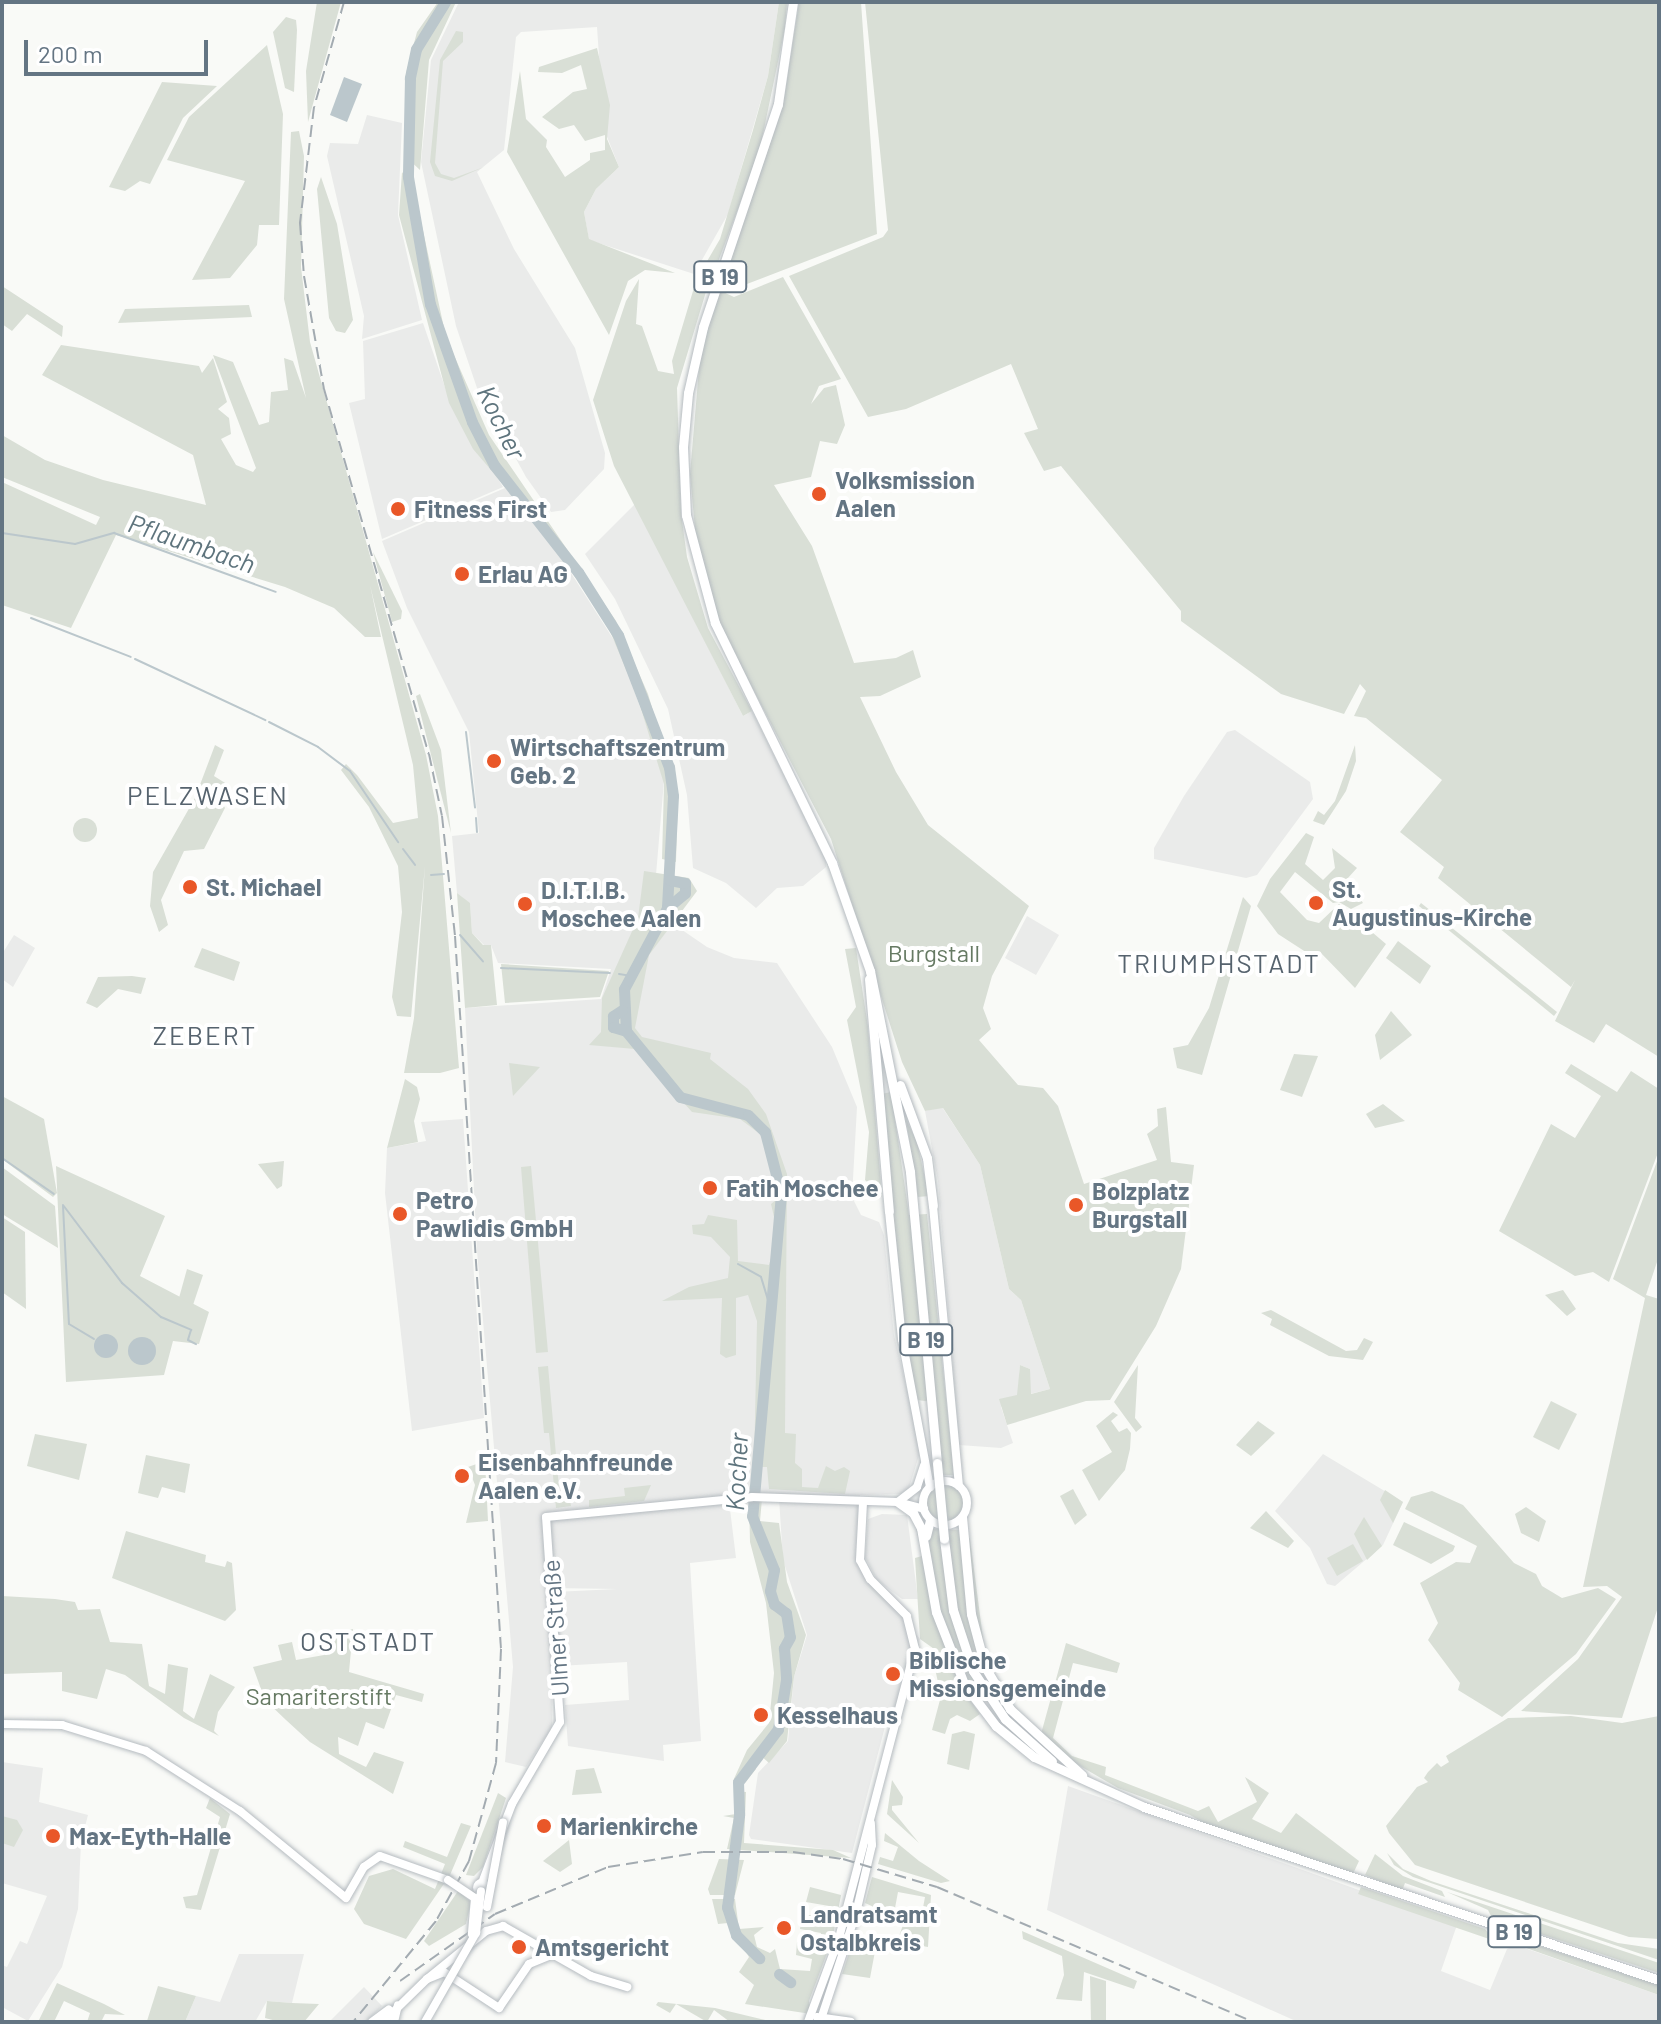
<!DOCTYPE html>
<html>
<head>
<meta charset="utf-8">
<style>
	body { margin:0 }
	#map { position:relative; width:1661px; height:2024px; overflow:hidden; background:#f9faf7; font-family:Barlow,sans-serif }
	div>[style] { position:absolute }
	.built>* { inset:0; background:#eaebea }
	.green>* { inset:0; background:#d9dfd6 }
	.round { border-radius:50% }
	.water>* { inset:0; background:#bbc7cc }
	.stream>* { height:2px; margin:-1px; padding:0 1px; transform-origin:1px; border-radius:1px; background:#bbc7cc }
	.river>* { height:11px; margin:-5.5px; padding:0 5.5px; transform-origin:5.5px; border-radius:5.5px; background:#bbc7cc }
	.roads { filter:drop-shadow(0 0 2px #b5bbc0) drop-shadow(0 0 2px #b5bbc0) }
	.secondary>* { height:8px; margin:-4px; padding:0 4px; transform-origin:4px; border-radius:4px; background:#fff }
	.secondary>.ring { margin:-4px; padding:0; box-sizing:content-box; background:none; border:8px solid #fff; border-radius:50% }
	.trunk>* { height:9px; margin:-4.5px; padding:0 4.5px; transform-origin:4.5px; border-radius:4.5px; background:#fff }
	.rail>* { height:2px; margin-top:-1px; transform-origin:0; background:repeating-linear-gradient(90deg,#a3abb1 0 12px,transparent 0 18px) }
	.bridges { filter:drop-shadow(0 0 2px #b5bbc0) drop-shadow(0 0 2px #b5bbc0) }
	.secondary-bridge>* { height:8px; margin:-4px; padding:0 4px; transform-origin:4px; border-radius:4px; background:#fff }
	.trunk-bridge>* { height:9px; margin:-4.5px; padding:0 4.5px; transform-origin:4.5px; border-radius:4.5px; background:#fff }
	.dots>* { width:22px; height:22px; translate:-50% -50%; box-sizing:border-box; border:4px solid #fff; border-radius:50% }
	span { translate:-50% -50%; white-space:nowrap; text-align:center; line-height:1.15; -webkit-text-stroke:8px #fff; paint-order:stroke }
	.shield-label span { padding:2px 6px; background:#fff; border:2px solid; border-radius:6px; -webkit-text-stroke-width:0 }
	.shield-label { font-size:22px; color:#647583; font-weight:700 }
	.poi-label { font-size:24px; color:#647583; font-weight:700 }
	.left { translate:0 -50%; text-align:left }
	.park-label { font-size:24px; color:#667a63 }
	.street-label { font-size:24px; color:#647583 }
	.water-label { font-size:26px; color:#5e747d; font-style:italic }
	.neighbourhood-label { font-size:26px; color:#56636e; letter-spacing:2px }
	.frame { position:absolute; inset:0; border:4px solid #647583; pointer-events:none }
	.scale { position:absolute; left:24px; top:40px; width:184px; height:36px; box-sizing:border-box; border:4px solid #647583; border-top:0; padding-left:10px; font-size:24px; line-height:28px; white-space:nowrap; color:#647583; -webkit-text-stroke:6px #fff; paint-order:stroke }
</style>
</head>
<body>
<div id="map">
	<div class="built">
		<i style="clip-path:polygon(459px 2px,779px 2px,768px 76px,728px 214px,694px 274px,589px 240px,584px 212px,596px 189px,619px 167px,604px 129px,597px 27px,521px 32px,516px 37px,504px 150px,477px 172px,514px 249px,575px 348px,605px 453px,604px 469px,565px 510px,551px 512px,526px 477px,477px 388px,456px 326px,421px 162px,431px 60px)"></i>
		<i style="clip-path:polygon(367px 115px,402px 123px,398px 215px,422px 320px,362px 339px,364px 316px,327px 156px,330px 143px,358px 144px)"></i>
		<i style="clip-path:polygon(423px 323px,449px 399px,503px 487px,382px 539px,349px 403px,365px 399px,363px 341px)"></i>
		<i style="clip-path:polygon(505px 488px,548px 537px,619px 648px,644px 718px,664px 781px,653px 910px,707px 947px,734px 958px,777px 963px,832px 1047px,857px 1107px,852px 1197px,861px 1215px,879px 1222px,884px 1235px,894px 1335px,921px 1449px,909px 1488px,901px 1494px,860px 1495px,856px 1556px,920px 1639px,900px 1719px,887px 1719px,852px 1853px,751px 1839px,749px 1835px,758px 1773px,788px 1741px,794px 1677px,807px 1635px,783px 1560px,779px 1498px,729px 1501px,736px 1558px,690px 1563px,701px 1741px,663px 1745px,664px 1761px,568px 1746px,565px 1705px,629px 1700px,627px 1662px,559px 1666px,554px 1592px,617px 1589px,551px 1588px,552px 1727px,526px 1767px,505px 1762px,513px 1667px,477px 1251px,465px 1008px,601px 999px,611px 969px,498px 963px,491px 945px,484px 945px,472px 933px,470px 904px,457px 893px,452px 836px,479px 833px,469px 732px,407px 608px,382px 541px)"></i>
		<i style="clip-path:polygon(635px 504px,743px 716px,752px 711px,826px 861px,826px 867px,803px 886px,777px 888px,756px 908px,726px 883px,693px 868px,687px 795px,668px 709px,615px 599px,585px 554px)"></i>
		<i style="clip-path:polygon(1235px 730px,1310px 782px,1313px 799px,1257px 875px,1246px 878px,1154px 859px,1154px 848px,1184px 796px,1227px 732px)"></i>
		<i style="clip-path:polygon(1027px 916px,1059px 935px,1036px 975px,1005px 958px)"></i>
		<i style="clip-path:polygon(14px 935px,35px 948px,13px 987px,2px 979px,2px 954px)"></i>
		<i style="clip-path:polygon(942px 1107px,980px 1165px,1009px 1289px,1021px 1300px,1050px 1389px,1030px 1394px,1030px 1369px,1020px 1365px,1018px 1395px,1001px 1407px,1013px 1443px,1001px 1448px,959px 1445px,938px 1181px,925px 1111px)"></i>
		<i style="clip-path:polygon(463px 1119px,484px 1418px,412px 1431px,385px 1193px,387px 1148px,426px 1141px,421px 1122px)"></i>
		<i style="clip-path:polygon(1323px 1454px,1403px 1502px,1383px 1545px,1335px 1586px,1327px 1584px,1310px 1548px,1275px 1511px)"></i>
		<i style="clip-path:polygon(882px 1514px,907px 1515px,918px 1599px,902px 1599px,877px 1580px,865px 1557px,868px 1519px)"></i>
		<i style="clip-path:polygon(2px 1762px,43px 1768px,39px 1802px,88px 1815px,81px 1842px,78px 1909px,62px 1967px,28px 2021px,2px 2007px,2px 1965px,7px 1967px,20px 1941px,27px 1944px,47px 1896px,2px 1883px)"></i>
		<i style="clip-path:polygon(1068px 1786px,1457px 1925px,1441px 1971px,1490px 1990px,1507px 1949px,1516px 1945px,1659px 1995px,1659px 2020px,1298px 2022px,1047px 1910px)"></i>
		<i style="clip-path:polygon(239px 1954px,304px 1954px,292px 2003px,267px 2001px,255px 2022px,185px 2022px,196px 1996px,220px 2002px)"></i>
		<i style="clip-path:polygon(364px 1987px,382px 2006px,366px 2022px,329px 2022px)"></i>
	</div>
	<div class="green">
		<i style="clip-path:polygon(317px 2px,341px 2px,308px 122px,306px 71px)"></i>
		<i style="clip-path:polygon(438px 2px,456px 2px,429px 60px,420px 170px,405px 156px,406px 73px,417px 32px)"></i>
		<i style="clip-path:polygon(779px 2px,787px 2px,785px 28px,759px 153px,712px 278px,699px 275px,720px 239px,753px 130px,768px 76px)"></i>
		<i style="clip-path:polygon(799px 2px,861px 2px,877px 234px,739px 287px,723px 282px,783px 105px)"></i>
		<i style="clip-path:polygon(865px 2px,1659px 2px,1659px 1057px,1606px 1024px,1594px 1043px,1555px 1021px,1575px 980px,1571px 987px,1438px 878px,1444px 867px,1400px 832px,1442px 780px,1366px 718px,1354px 716px,1366px 691px,1360px 684px,1344px 714px,1281px 694px,1181px 621px,1181px 611px,1061px 466px,1044px 471px,1024px 433px,1038px 429px,1011px 364px,906px 409px,868px 417px,789px 276px,883px 237px,888px 230px)"></i>
		<i style="clip-path:polygon(286px 17px,296px 20px,297px 30px,294px 92px,285px 88px,273px 32px)"></i>
		<i style="clip-path:polygon(456px 31px,463px 32px,463px 42px,443px 61px,435px 163px,441px 174px,454px 178px,484px 167px,452px 181px,435px 176px,430px 162px,440px 60px)"></i>
		<i style="clip-path:polygon(267px 45px,283px 114px,279px 225px,259px 225px,257px 245px,230px 278px,192px 280px,245px 181px,167px 160px,189px 117px)"></i>
		<i style="clip-path:polygon(597px 48px,610px 105px,607px 139px,619px 167px,596px 189px,584px 212px,589px 239px,675px 273px,645px 270px,628px 281px,609px 335px,507px 152px,520px 71px,526px 119px,547px 140px,546px 147px,565px 177px,590px 160px,590px 153px,605px 150px,605px 135px,585px 141px,574px 125px,559px 129px,542px 117px,573px 92px,587px 89px,581px 65px,562px 73px,538px 72px,539px 67px)"></i>
		<i style="clip-path:polygon(162px 82px,217px 86px,183px 118px,150px 184px,140px 181px,125px 191px,109px 187px)"></i>
		<i style="clip-path:polygon(299px 131px,304px 156px,301px 267px,310px 342px,426px 755px,438px 816px,459px 1068px,440px 1073px,404px 1073px,414px 1018px,425px 866px,411px 1017px,397px 1016px,392px 997px,402px 912px,398px 866px,369px 807px,341px 770px,346px 764px,357px 775px,393px 823px,418px 818px,413px 765px,370px 585px,381px 637px,365px 637px,334px 608px,285px 587px,116px 535px,71px 628px,2px 605px,2px 482px,96px 525px,100px 517px,2px 477px,2px 435px,45px 460px,103px 480px,206px 505px,193px 455px,42px 375px,61px 345px,199px 366px,202px 373px,213px 358px,227px 402px,218px 409px,229px 418px,231px 434px,221px 439px,236px 465px,253px 472px,256px 468px,213px 355px,233px 362px,259px 425px,269px 422px,271px 392px,288px 390px,284px 358px,293px 361px,306px 398px,284px 299px,291px 132px)"></i>
		<i style="clip-path:polygon(402px 172px,414px 189px,446px 337px,489px 435px,616px 621px,648px 694px,678px 794px,676px 862px,662px 859px,664px 784px,637px 696px,607px 624px,550px 539px,473px 449px,449px 403px,399px 215px)"></i>
		<i style="clip-path:polygon(321px 177px,337px 224px,350px 303px,353px 320px,345px 333px,336px 331px,329px 318px,317px 189px)"></i>
		<i style="clip-path:polygon(783px 277px,841px 379px,819px 386px,811px 404px,824px 388px,836px 385px,845px 425px,837px 444px,820px 441px,811px 477px,774px 485px,812px 546px,854px 663px,896px 658px,913px 650px,921px 677px,880px 696px,860px 697px,896px 772px,928px 825px,1029px 906px,992px 976px,983px 1008px,991px 1029px,979px 1040px,1018px 1085px,1043px 1088px,1058px 1106px,1084px 1184px,1157px 1160px,1147px 1134px,1158px 1126px,1157px 1109px,1166px 1107px,1171px 1162px,1194px 1165px,1181px 1269px,1156px 1326px,1110px 1400px,1086px 1401px,1007px 1425px,999px 1399px,1017px 1395px,1020px 1365px,1030px 1369px,1031px 1394px,1050px 1389px,1021px 1300px,1009px 1289px,980px 1165px,943px 1108px,925px 1111px,902px 1062px,831px 839px,720px 626px,696px 540px,690px 474px,700px 357px,719px 290px,734px 297px)"></i>
		<i style="clip-path:polygon(639px 279px,636px 324px,642px 326px,658px 371px,674px 374px,672px 361px,696px 281px,708px 285px,677px 388px,681px 513px,687px 557px,708px 628px,752px 711px,743px 716px,614px 466px,593px 400px,626px 301px)"></i>
		<i style="clip-path:polygon(2px 286px,63px 326px,62px 337px,27px 314px,12px 331px,2px 324px)"></i>
		<i style="clip-path:polygon(249px 305px,252px 317px,118px 323px,125px 309px)"></i>
		<i style="clip-path:polygon(373px 552px,402px 611px,401px 619px,392px 622px)"></i>
		<i style="clip-path:polygon(420px 694px,441px 750px,451px 833px,416px 696px)"></i>
		<i style="clip-path:polygon(215px 745px,224px 750px,214px 776px,230px 786px,222px 803px,225px 808px,204px 849px,184px 851px,161px 900px,168px 925px,159px 932px,150px 906px,153px 872px,195px 798px)"></i>
		<i style="clip-path:polygon(1355px 745px,1356px 761px,1346px 791px,1324px 825px,1313px 821px,1318px 811px,1324px 815px,1335px 801px)"></i>
		<i class="round" style="left:73px;top:818px;width:24px;height:24px"></i>
		<i style="clip-path:polygon(1306px 833px,1314px 837px,1305px 864px,1323px 880px,1335px 868px,1332px 848px,1357px 868px,1347px 879px,1363px 903px,1351px 909px,1339px 902px,1333px 903px,1295px 872px,1280px 892px,1307px 920px,1319px 923px,1339px 904px,1386px 944px,1355px 988px,1320px 952px,1315px 958px,1278px 934px,1257px 906px,1270px 879px)"></i>
		<i style="clip-path:polygon(644px 871px,689px 878px,697px 891px,649px 955px,635px 1028px,642px 1037px,711px 1053px,710px 1059px,748px 1089px,766px 1114px,787px 1174px,785px 1433px,796px 1434px,795px 1463px,802px 1469px,802px 1487px,818px 1488px,826px 1466px,835px 1471px,844px 1467px,850px 1471px,845px 1494px,769px 1489px,767px 1467px,754px 1467px,757px 1321px,748px 1295px,736px 1298px,736px 1355px,726px 1358px,720px 1354px,722px 1298px,662px 1301px,689px 1287px,728px 1278px,730px 1257px,711px 1237px,693px 1234px,692px 1225px,704px 1224px,708px 1215px,737px 1220px,738px 1261px,769px 1265px,778px 1234px,771px 1204px,782px 1195px,773px 1195px,768px 1140px,740px 1119px,692px 1112px,635px 1049px,589px 1045px,601px 1032px,602px 998px,638px 918px)"></i>
		<i style="clip-path:polygon(457px 893px,470px 903px,472px 933px,483px 945px,491px 945px,497px 1005px,465px 1008px)"></i>
		<i style="clip-path:polygon(1243px 897px,1251px 906px,1202px 1075px,1177px 1068px,1173px 1048px,1188px 1045px,1209px 1008px)"></i>
		<i style="clip-path:polygon(1421px 903px,1557px 1012px,1554px 1016px,1419px 906px)"></i>
		<i style="clip-path:polygon(1398px 941px,1431px 966px,1420px 984px,1386px 958px)"></i>
		<i style="clip-path:polygon(202px 948px,240px 962px,234px 981px,194px 967px)"></i>
		<i style="clip-path:polygon(856px 948px,868px 1027px,882px 1197px,865px 1180px,869px 1132px,847px 1020px,856px 1007px,845px 949px)"></i>
		<i style="clip-path:polygon(501px 964px,609px 971px,600px 997px,505px 1003px)"></i>
		<i style="clip-path:polygon(98px 977px,132px 976px,146px 978px,141px 994px,118px 989px,97px 1008px,86px 1003px)"></i>
		<i style="clip-path:polygon(1391px 1011px,1412px 1035px,1380px 1060px,1375px 1035px)"></i>
		<i style="clip-path:polygon(1294px 1054px,1318px 1056px,1302px 1097px,1280px 1090px)"></i>
		<i style="clip-path:polygon(509px 1063px,540px 1067px,513px 1096px)"></i>
		<i style="clip-path:polygon(1571px 1064px,1617px 1092px,1631px 1071px,1659px 1089px,1659px 1150px,1609px 1282px,1593px 1272px,1575px 1276px,1499px 1231px,1551px 1124px,1575px 1138px,1601px 1096px,1565px 1073px)"></i>
		<i style="clip-path:polygon(405px 1079px,417px 1087px,420px 1099px,414px 1121px,418px 1142px,387px 1148px)"></i>
		<i style="clip-path:polygon(891px 1092px,909px 1215px,927px 1214px,954px 1475px,940px 1475px,933px 1402px,917px 1400px,906px 1338px,881px 1094px)"></i>
		<i style="clip-path:polygon(2px 1096px,44px 1119px,57px 1193px,53px 1197px,2px 1159px)"></i>
		<i style="clip-path:polygon(1383px 1104px,1405px 1121px,1375px 1128px,1366px 1114px)"></i>
		<i style="clip-path:polygon(906px 1119px,917px 1142px,929px 1196px,918px 1197px)"></i>
		<i style="clip-path:polygon(1659px 1156px,1659px 1256px,1646px 1295px,1659px 1299px,1659px 1604px,1622px 1718px,1521px 1711px,1578px 1659px,1622px 1597px,1607px 1586px,1583px 1587px,1645px 1298px,1613px 1279px)"></i>
		<i style="clip-path:polygon(284px 1161px,282px 1186px,277px 1189px,258px 1164px)"></i>
		<i style="clip-path:polygon(56px 1166px,165px 1216px,140px 1276px,209px 1312px,199px 1344px,173px 1341px,164px 1375px,66px 1382px)"></i>
		<i style="clip-path:polygon(531px 1166px,548px 1352px,536px 1353px,521px 1167px)"></i>
		<i style="clip-path:polygon(2px 1167px,55px 1206px,58px 1248px,2px 1214px)"></i>
		<i style="clip-path:polygon(2px 1217px,25px 1232px,26px 1309px,2px 1292px)"></i>
		<i style="clip-path:polygon(187px 1269px,203px 1275px,193px 1305px,179px 1298px)"></i>
		<i style="clip-path:polygon(1563px 1290px,1576px 1309px,1567px 1316px,1545px 1295px)"></i>
		<i style="clip-path:polygon(1271px 1310px,1346px 1351px,1357px 1350px,1364px 1338px,1373px 1342px,1363px 1360px,1329px 1356px,1270px 1325px,1272px 1319px,1261px 1313px)"></i>
		<i style="clip-path:polygon(1138px 1365px,1135px 1418px,1142px 1427px,1136px 1432px,1114px 1402px)"></i>
		<i style="clip-path:polygon(548px 1366px,560px 1499px,570px 1499px,571px 1506px,556px 1508px,549px 1433px,544px 1433px,538px 1367px)"></i>
		<i style="clip-path:polygon(1551px 1401px,1577px 1414px,1559px 1450px,1533px 1437px)"></i>
		<i style="clip-path:polygon(1113px 1412px,1118px 1415px,1111px 1421px,1119px 1432px,1127px 1428px,1131px 1433px,1130px 1449px,1125px 1470px,1099px 1501px,1082px 1470px,1112px 1452px,1096px 1426px)"></i>
		<i style="clip-path:polygon(1258px 1421px,1275px 1433px,1251px 1456px,1236px 1445px)"></i>
		<i style="clip-path:polygon(35px 1434px,87px 1444px,79px 1480px,27px 1466px)"></i>
		<i style="clip-path:polygon(146px 1455px,190px 1464px,185px 1493px,162px 1487px,158px 1498px,138px 1493px)"></i>
		<i style="clip-path:polygon(485px 1461px,488px 1521px,466px 1523px,475px 1485px,468px 1467px)"></i>
		<i class="round" style="left:925px;top:1483px;width:40px;height:40px"></i>
		<i style="clip-path:polygon(651px 1485px,644px 1501px,589px 1507px,589px 1500px,625px 1496px,624px 1488px)"></i>
		<i style="clip-path:polygon(1073px 1489px,1087px 1515px,1075px 1525px,1060px 1496px)"></i>
		<i style="clip-path:polygon(1385px 1490px,1403px 1502px,1393px 1523px,1380px 1500px)"></i>
		<i style="clip-path:polygon(1432px 1491px,1463px 1505px,1514px 1563px,1536px 1574px,1542px 1586px,1562px 1598px,1598px 1588px,1616px 1599px,1576px 1654px,1502px 1717px,1458px 1690px,1460px 1683px,1428px 1640px,1438px 1623px,1420px 1583px,1456px 1562px,1470px 1563px,1477px 1546px,1405px 1509px,1411px 1497px)"></i>
		<i style="clip-path:polygon(749px 1499px,762px 1499px,760px 1521px,779px 1523px,787px 1582px,806px 1635px,794px 1677px,787px 1741px,769px 1763px,760px 1755px,751px 1763px,756px 1769px,745px 1783px,733px 1781px,747px 1750px,769px 1723px,774px 1673px,766px 1603px,750px 1542px)"></i>
		<i style="clip-path:polygon(1526px 1507px,1546px 1521px,1539px 1542px,1521px 1533px,1515px 1514px)"></i>
		<i style="clip-path:polygon(1266px 1511px,1294px 1541px,1288px 1548px,1250px 1528px)"></i>
		<i style="clip-path:polygon(1364px 1517px,1382px 1546px,1367px 1560px,1354px 1534px)"></i>
		<i style="clip-path:polygon(1404px 1522px,1455px 1546px,1453px 1551px,1431px 1564px,1393px 1545px)"></i>
		<i style="clip-path:polygon(916px 1528px,963px 1530px,970px 1539px,986px 1661px,973px 1671px,981px 1685px,968px 1696px,965px 1693px,980px 1714px,970px 1721px,957px 1715px,950px 1719px,945px 1734px,932px 1730px,941px 1696px,934px 1664px,937px 1651px,920px 1639px,915px 1558px,922px 1556px)"></i>
		<i style="clip-path:polygon(126px 1531px,206px 1555px,205px 1562px,225px 1567px,227px 1561px,232px 1563px,236px 1610px,225px 1621px,112px 1578px)"></i>
		<i style="clip-path:polygon(1353px 1544px,1363px 1561px,1337px 1576px,1327px 1558px)"></i>
		<i style="clip-path:polygon(2px 1596px,55px 1599px,75px 1602px,78px 1610px,100px 1609px,110px 1642px,142px 1644px,149px 1686px,165px 1694px,168px 1664px,188px 1668px,183px 1711px,194px 1719px,210px 1674px,235px 1687px,218px 1712px,214px 1731px,219px 1736px,184px 1718px,125px 1675px,106px 1669px,97px 1699px,62px 1691px,62px 1672px,2px 1674px)"></i>
		<i style="clip-path:polygon(353px 1629px,349px 1672px,424px 1694px,422px 1702px,396px 1695px,384px 1729px,366px 1722px,358px 1746px,338px 1737px,339px 1754px,366px 1767px,374px 1752px,404px 1762px,393px 1794px,310px 1742px,286px 1720px,265px 1700px,253px 1667px,282px 1660px,278px 1645px,292px 1642px,296px 1660px,324px 1655px,321px 1636px)"></i>
		<i style="clip-path:polygon(1066px 1643px,1120px 1663px,1117px 1673px,1073px 1663px,1053px 1738px,1072px 1756px,1106px 1767px,1105px 1775px,1198px 1811px,1209px 1806px,1218px 1822px,1257px 1802px,1245px 1777px,1269px 1793px,1252px 1819px,1281px 1833px,1296px 1813px,1359px 1861px,1352px 1876px,1218px 1831px,1190px 1815px,1118px 1788px,1068px 1759px,1041px 1734px)"></i>
		<i style="clip-path:polygon(1571px 1716px,1622px 1723px,1659px 1716px,1659px 1939px,1629px 1937px,1415px 1865px,1389px 1833px,1386px 1826px,1417px 1787px,1428px 1782px,1424px 1778px,1428px 1772px,1437px 1763px,1441px 1767px,1449px 1762px,1446px 1756px,1508px 1718px)"></i>
		<i style="clip-path:polygon(964px 1731px,975px 1734px,969px 1770px,947px 1764px,952px 1734px)"></i>
		<i style="clip-path:polygon(594px 1768px,602px 1793px,572px 1795px,576px 1770px)"></i>
		<i style="clip-path:polygon(892px 1780px,903px 1797px,902px 1805px,892px 1806px,892px 1810px,919px 1843px,887px 1814px)"></i>
		<i style="clip-path:polygon(734px 1791px,746px 1792px,744px 1843px,833px 1850px,851px 1858px,727px 1849px,734px 1818px,723px 1816px,736px 1814px)"></i>
		<i style="clip-path:polygon(498px 1793px,506px 1798px,483px 1867px,474px 1876px,466px 1875px)"></i>
		<i style="clip-path:polygon(210px 1798px,230px 1814px,201px 1910px,186px 1908px,183px 1897px,197px 1895px,220px 1817px,206px 1808px)"></i>
		<i style="clip-path:polygon(2px 1816px,17px 1820px,23px 1830px,14px 1847px,2px 1843px)"></i>
		<i style="clip-path:polygon(461px 1823px,471px 1826px,450px 1875px,406px 1939px,364px 1924px,354px 1909px,369px 1876px,393px 1869px,435px 1889px,445px 1864px,403px 1847px,405px 1841px,447px 1857px)"></i>
		<i style="clip-path:polygon(885px 1833px,919px 1861px,950px 1881px,941px 1883px,878px 1864px,880px 1857px,893px 1861px,898px 1847px,884px 1841px)"></i>
		<i style="clip-path:polygon(569px 1840px,572px 1864px,560px 1872px,543px 1861px)"></i>
		<i style="clip-path:polygon(1387px 1853px,1403px 1869px,1431px 1881px,1618px 1943px,1659px 1949px,1659px 1960px,1413px 1877px,1394px 1865px)"></i>
		<i style="clip-path:polygon(1375px 1854px,1403px 1876px,1442px 1891px,1445px 1897px,1405px 1883px,1402px 1891px,1365px 1875px)"></i>
		<i style="clip-path:polygon(719px 1859px,744px 1860px,735px 1895px,710px 1895px,708px 1889px)"></i>
		<i style="clip-path:polygon(846px 1871px,832px 1940px,809px 2001px,811px 2014px,745px 2004px,754px 1985px,739px 1972px,749px 1957px,728px 1923px,718px 1924px,712px 1899px,735px 1899px,739px 1929px,764px 1927px,754px 1935px,757px 1947px,770px 1953px,775px 1949px,780px 1969px,810px 1971px,812px 1959px,796px 1955px,797px 1942px,819px 1944px,821px 1933px,800px 1929px,802px 1914px,827px 1918px,829px 1906px,806px 1902px,810px 1887px,841px 1895px)"></i>
		<i style="clip-path:polygon(872px 1877px,931px 1895px,928px 1947px,904px 1943px,899px 1936px,906px 1917px,922px 1913px,925px 1897px,898px 1892px,895px 1908px,885px 1912px,865px 1903px)"></i>
		<i style="clip-path:polygon(1361px 1887px,1485px 1929px,1495px 1941px,1358px 1894px)"></i>
		<i style="clip-path:polygon(458px 1891px,471px 1902px,466px 1924px,429px 1946px,424px 1941px)"></i>
		<i style="clip-path:polygon(1447px 1892px,1659px 1963px,1659px 1973px,1492px 1918px,1488px 1910px)"></i>
		<i style="clip-path:polygon(1022px 1931px,1137px 1981px,1134px 1989px,1084px 1972px,1082px 2001px,1056px 1999px,1064px 1975px,1062px 1956px,1023px 1939px)"></i>
		<i style="clip-path:polygon(1493px 1931px,1659px 1985px,1659px 1995px,1512px 1943px,1504px 1946px)"></i>
		<i style="clip-path:polygon(853px 1941px,876px 1946px,870px 1978px,842px 1974px)"></i>
		<i style="clip-path:polygon(1090px 1976px,1106px 1981px,1106px 2022px,1091px 2022px)"></i>
		<i style="clip-path:polygon(57px 1983px,104px 2004px,125px 2015px,105px 2014px,101px 2022px,87px 2022px,90px 2013px,64px 2001px,54px 2022px,38px 2022px)"></i>
		<i style="clip-path:polygon(158px 1986px,196px 1996px,185px 2022px,147px 2021px)"></i>
		<i style="clip-path:polygon(267px 2001px,292px 2003px,319px 2004px,304px 2022px,280px 2022px,265px 2018px)"></i>
		<i style="clip-path:polygon(658px 2002px,715px 2008px,774px 2022px,730px 2022px,714px 2010px,707px 2022px,676px 2004px,670px 2013px,656px 2005px)"></i>
	</div>
	<div class="water">
		<i style="clip-path:polygon(344px 77px,362px 84px,347px 122px,330px 115px)"></i>
		<i class="round" style="left:94px;top:1334px;width:24px;height:24px"></i>
		<i class="round" style="left:128px;top:1337px;width:28px;height:28px"></i>
	</div>
	<div class="stream">
		<i style="left:2px;top:533px;width:74px;rotate:8.6deg"></i>
		<i style="left:75px;top:544px;width:41px;rotate:-15.8deg"></i>
		<i style="left:114px;top:533px;width:172px;rotate:20deg"></i>
		<i style="left:31px;top:618px;width:107px;rotate:21.3deg"></i>
		<i style="left:135px;top:659px;width:144px;rotate:25.1deg"></i>
		<i style="left:269px;top:722px;width:55px;rotate:27deg"></i>
		<i style="left:318px;top:747px;width:40px;rotate:37deg"></i>
		<i style="left:350px;top:771px;width:86px;rotate:55.9deg"></i>
		<i style="left:466px;top:732px;width:76px;rotate:83.2deg"></i>
		<i style="left:476px;top:818px;width:14px;rotate:86deg"></i>
		<i style="left:403px;top:849px;width:20px;rotate:53deg"></i>
		<i style="left:431px;top:875px;width:13px;rotate:-4deg"></i>
		<i style="left:460px;top:935px;width:35px;rotate:49deg"></i>
		<i style="left:501px;top:968px;width:109px;rotate:2.6deg"></i>
		<i style="left:619px;top:974px;width:12px;rotate:9deg"></i>
		<i style="left:2px;top:1158px;width:63px;rotate:34.7deg"></i>
		<i style="left:63px;top:1205px;width:98px;rotate:52.9deg"></i>
		<i style="left:122px;top:1283px;width:52px;rotate:41.1deg"></i>
		<i style="left:161px;top:1317px;width:33px;rotate:23deg"></i>
		<i style="left:191px;top:1330px;width:10px;rotate:107deg"></i>
		<i style="left:188px;top:1340px;width:9px;rotate:27deg"></i>
		<i style="left:63px;top:1206px;width:118px;rotate:87.1deg"></i>
		<i style="left:69px;top:1324px;width:29px;rotate:31deg"></i>
		<i style="left:738px;top:1264px;width:26px;rotate:29deg"></i>
		<i style="left:761px;top:1277px;width:38px;rotate:73deg"></i>
	</div>
	<div class="river">
		<i style="left:445px;top:2px;width:55px;rotate:121.7deg"></i>
		<i style="left:416px;top:49px;width:30px;rotate:102deg"></i>
		<i style="left:410px;top:78px;width:99px;rotate:91.2deg"></i>
		<i style="left:408px;top:177px;width:129px;rotate:80.2deg"></i>
		<i style="left:430px;top:304px;width:125px;rotate:70.4deg"></i>
		<i style="left:472px;top:422px;width:48px;rotate:62.9deg"></i>
		<i style="left:494px;top:465px;width:136px;rotate:51.9deg"></i>
		<i style="left:578px;top:572px;width:75px;rotate:57.6deg"></i>
		<i style="left:618px;top:635px;width:142px;rotate:68.9deg"></i>
		<i style="left:669px;top:767px;width:29px;rotate:82deg"></i>
		<i style="left:673px;top:796px;width:112px;rotate:93.1deg"></i>
		<i style="left:667px;top:908px;width:92px;rotate:118deg"></i>
		<i style="left:624px;top:989px;width:42px;rotate:87.3deg"></i>
		<i style="left:626px;top:1031px;width:85px;rotate:50.7deg"></i>
		<i style="left:680px;top:1097px;width:70px;rotate:14.8deg"></i>
		<i style="left:748px;top:1115px;width:24px;rotate:45deg"></i>
		<i style="left:765px;top:1132px;width:64px;rotate:75.5deg"></i>
		<i style="left:781px;top:1194px;width:323px;rotate:95.1deg"></i>
		<i style="left:752px;top:1516px;width:58px;rotate:67.8deg"></i>
		<i style="left:774px;top:1570px;width:21px;rotate:101deg"></i>
		<i style="left:770px;top:1591px;width:14px;rotate:73deg"></i>
		<i style="left:774px;top:1604px;width:15px;rotate:37deg"></i>
		<i style="left:786px;top:1613px;width:24px;rotate:81deg"></i>
		<i style="left:790px;top:1637px;width:13px;rotate:119deg"></i>
		<i style="left:784px;top:1648px;width:32px;rotate:86deg"></i>
		<i style="left:786px;top:1680px;width:50px;rotate:99.3deg"></i>
		<i style="left:778px;top:1729px;width:66px;rotate:127deg"></i>
		<i style="left:738px;top:1782px;width:33px;rotate:88deg"></i>
		<i style="left:739px;top:1815px;width:93px;rotate:97.4deg"></i>
		<i style="left:727px;top:1907px;width:29px;rotate:72deg"></i>
		<i style="left:736px;top:1935px;width:33px;rotate:45deg"></i>
		<i style="left:667px;top:908px;width:23px;rotate:-40deg"></i>
		<i style="left:685px;top:893px;width:10px;rotate:-90deg"></i>
		<i style="left:685px;top:883px;width:15px;rotate:-169deg"></i>
		<i style="left:622px;top:1010px;width:11px;rotate:146deg"></i>
		<i style="left:613px;top:1016px;width:11px;rotate:90deg"></i>
		<i style="left:613px;top:1027px;width:14px;rotate:17deg"></i>
		<i style="left:779px;top:1974px;width:14px;rotate:36deg"></i>
	</div>
	<div class="roads">
		<div class="secondary">
			<i style="left:933px;top:1206px;width:281px;rotate:84.7deg"></i>
			<i style="left:889px;top:1211px;width:129px;rotate:84.2deg"></i>
			<i style="left:902px;top:1339px;width:151px;rotate:79.3deg"></i>
			<i class="ring" style="left:923px;top:1481px;width:36px;height:36px"></i>
			<i style="left:898px;top:1502px;width:24px;rotate:-38deg"></i>
			<i style="left:917px;top:1487px;width:23px;rotate:-72deg"></i>
			<i style="left:2px;top:1724px;width:60px;rotate:1deg"></i>
			<i style="left:62px;top:1725px;width:88px;rotate:17.2deg"></i>
			<i style="left:146px;top:1751px;width:112px;rotate:32.6deg"></i>
			<i style="left:240px;top:1811px;width:137px;rotate:39.4deg"></i>
			<i style="left:346px;top:1898px;width:36px;rotate:-60deg"></i>
			<i style="left:364px;top:1867px;width:19px;rotate:-35deg"></i>
			<i style="left:380px;top:1856px;width:72px;rotate:19.4deg"></i>
			<i class="ring" style="left:476.5px;top:1882.5px;width:1px;height:1px"></i>
			<i style="left:482px;top:1883px;width:85px;rotate:-69.2deg"></i>
			<i style="left:512px;top:1804px;width:95px;rotate:-59.7deg"></i>
			<i style="left:560px;top:1722px;width:205px;rotate:-93.9deg"></i>
			<i style="left:546px;top:1517px;width:207px;rotate:-5.5deg"></i>
			<i style="left:752px;top:1497px;width:146px;rotate:2deg"></i>
			<i style="left:898px;top:1502px;width:27px;rotate:15deg"></i>
			<i style="left:427px;top:1979px;width:76px;rotate:-39.1deg"></i>
			<i style="left:486px;top:1931px;width:18px;rotate:-16deg"></i>
			<i style="left:503px;top:1926px;width:101px;rotate:29.6deg"></i>
			<i style="left:591px;top:1976px;width:38px;rotate:17deg"></i>
			<i style="left:817px;top:2017px;width:34px;rotate:8deg"></i>
			<i style="left:372px;top:2022px;width:21px;rotate:-37deg"></i>
			<i style="left:383px;top:2022px;width:62px;rotate:-44.3deg"></i>
			<i style="left:427px;top:1979px;width:18px;rotate:-22deg"></i>
			<i style="left:444px;top:1972px;width:66px;rotate:33.2deg"></i>
			<i style="left:499px;top:2008px;width:53px;rotate:-55.7deg"></i>
			<i style="left:529px;top:1964px;width:27px;rotate:-22deg"></i>
			<i style="left:394px;top:2022px;width:17px;rotate:-77deg"></i>
			<i style="left:808px;top:2022px;width:90px;rotate:-69.7deg"></i>
			<i style="left:839px;top:1938px;width:299px;rotate:-75.3deg"></i>
			<i style="left:915px;top:1649px;width:34px;rotate:-104deg"></i>
			<i style="left:907px;top:1616px;width:52px;rotate:-135deg"></i>
			<i style="left:870px;top:1579px;width:21px;rotate:-118deg"></i>
			<i style="left:860px;top:1560px;width:58px;rotate:-87deg"></i>
			<i style="left:820px;top:2022px;width:115px;rotate:-71.7deg"></i>
			<i style="left:856px;top:1913px;width:70px;rotate:-76.8deg"></i>
			<i style="left:872px;top:1845px;width:22px;rotate:-93deg"></i>
		</div>
		<div class="trunk">
			<i style="left:793px;top:2px;width:103px;rotate:98.4deg"></i>
			<i style="left:778px;top:104px;width:235px;rotate:108.6deg"></i>
			<i style="left:703px;top:327px;width:68px;rotate:102.8deg"></i>
			<i style="left:688px;top:393px;width:54px;rotate:95.3deg"></i>
			<i style="left:683px;top:447px;width:68px;rotate:87.5deg"></i>
			<i style="left:686px;top:515px;width:112px;rotate:75deg"></i>
			<i style="left:715px;top:623px;width:267px;rotate:64deg"></i>
			<i style="left:832px;top:863px;width:114px;rotate:70.6deg"></i>
			<i style="left:870px;top:971px;width:205px;rotate:78.7deg"></i>
			<i style="left:910px;top:1172px;width:292px;rotate:84.7deg"></i>
			<i style="left:869px;top:979px;width:233px;rotate:85.1deg"></i>
			<i style="left:900px;top:1085px;width:78px;rotate:69.7deg"></i>
			<i style="left:927px;top:1158px;width:48px;rotate:82.9deg"></i>
			<i style="left:898px;top:1502px;width:19px;rotate:36deg"></i>
			<i style="left:913px;top:1513px;width:17px;rotate:62deg"></i>
			<i style="left:921px;top:1528px;width:85px;rotate:79.9deg"></i>
			<i style="left:936px;top:1612px;width:77px;rotate:68.7deg"></i>
			<i style="left:964px;top:1684px;width:53px;rotate:52.7deg"></i>
			<i style="left:996px;top:1726px;width:49px;rotate:39.2deg"></i>
			<i style="left:1034px;top:1757px;width:121px;rotate:24.4deg"></i>
			<i style="left:1144px;top:1807px;width:543px;rotate:18.57deg"></i>
			<i style="left:962px;top:1517px;width:97px;rotate:84.7deg"></i>
			<i style="left:971px;top:1614px;width:55px;rotate:75.2deg"></i>
			<i style="left:985px;top:1667px;width:49px;rotate:59.2deg"></i>
			<i style="left:1010px;top:1709px;width:98px;rotate:42.5deg"></i>
			<i style="left:926px;top:1536px;width:16px;rotate:-76deg"></i>
			<i style="left:944px;top:1539px;width:72px;rotate:82.8deg"></i>
			<i style="left:953px;top:1610px;width:64px;rotate:71.8deg"></i>
			<i style="left:973px;top:1671px;width:58px;rotate:56.3deg"></i>
			<i style="left:1005px;top:1719px;width:63px;rotate:41.8deg"></i>
		</div>
	</div>
	<div class="rail">
		<i style="left:344px;top:2px;width:109px;rotate:105.9deg"></i>
		<i style="left:314px;top:107px;width:117px;rotate:96.9deg"></i>
		<i style="left:300px;top:223px;width:53px;rotate:85.7deg"></i>
		<i style="left:304px;top:276px;width:115px;rotate:80deg"></i>
		<i style="left:324px;top:389px;width:380px;rotate:74deg"></i>
		<i style="left:429px;top:754px;width:63px;rotate:78.2deg"></i>
		<i style="left:442px;top:816px;width:121px;rotate:83.8deg"></i>
		<i style="left:455px;top:936px;width:714px;rotate:86.31deg"></i>
		<i style="left:501px;top:1649px;width:114px;rotate:92.5deg"></i>
		<i style="left:496px;top:1763px;width:102px;rotate:105.4deg"></i>
		<i style="left:469px;top:1861px;width:68px;rotate:118.8deg"></i>
		<i style="left:436px;top:1921px;width:131px;rotate:129.4deg"></i>
		<i style="left:400px;top:1981px;width:116px;rotate:-35.2deg"></i>
		<i style="left:495px;top:1914px;width:122px;rotate:-22.6deg"></i>
		<i style="left:608px;top:1867px;width:96px;rotate:-9deg"></i>
		<i style="left:703px;top:1852px;width:90px"></i>
		<i style="left:793px;top:1852px;width:50px;rotate:8deg"></i>
		<i style="left:843px;top:1859px;width:98px;rotate:16.6deg"></i>
		<i style="left:937px;top:1887px;width:345px;rotate:23.1deg"></i>
	</div>
	<div class="bridges">
		<div class="secondary-bridge">
			<i style="left:448px;top:1880px;width:32px;rotate:34deg"></i>
			<i style="left:475px;top:1898px;width:36px;rotate:95deg"></i>
			<i style="left:487px;top:1907px;width:86px;rotate:-79.3deg"></i>
			<i style="left:425px;top:2022px;width:103px;rotate:-60.2deg"></i>
			<i style="left:476px;top:1933px;width:42px;rotate:-83.2deg"></i>
		</div>
		<div class="trunk-bridge">
			<i style="left:937px;top:1463px;width:76px;rotate:84.7deg"></i>
		</div>
	</div>
	<div class="dots">
		<i style="left:819px;top:494px;background:#e95728"></i>
		<i style="left:398px;top:509px;background:#e95728"></i>
		<i style="left:462px;top:574px;background:#e95728"></i>
		<i style="left:494px;top:761px;background:#e95728"></i>
		<i style="left:190px;top:887px;background:#e95728"></i>
		<i style="left:1316px;top:903px;background:#e95728"></i>
		<i style="left:525px;top:904px;background:#e95728"></i>
		<i style="left:710px;top:1188px;background:#e95728"></i>
		<i style="left:1076px;top:1205px;background:#e95728"></i>
		<i style="left:400px;top:1214px;background:#e95728"></i>
		<i style="left:462px;top:1476px;background:#e95728"></i>
		<i style="left:893px;top:1674px;background:#e95728"></i>
		<i style="left:761px;top:1715px;background:#e95728"></i>
		<i style="left:544px;top:1826px;background:#e95728"></i>
		<i style="left:53px;top:1836px;background:#e95728"></i>
		<i style="left:784px;top:1928px;background:#e95728"></i>
		<i style="left:519px;top:1947px;background:#e95728"></i>
	</div>
	<div class="shield-label">
		<span style="left:720px;top:277px">B 19</span>
		<span style="left:926px;top:1340px">B 19</span>
		<span style="left:1514px;top:1932px">B 19</span>
	</div>
	<div class="poi-label">
		<span class="left" style="left:835px;top:494px">Volksmission<br>Aalen</span>
		<span class="left" style="left:414px;top:509px">Fitness First</span>
		<span class="left" style="left:478px;top:574px">Erlau AG</span>
		<span class="left" style="left:510px;top:761px">Wirtschaftszentrum<br>Geb. 2</span>
		<span class="left" style="left:206px;top:887px">St. Michael</span>
		<span class="left" style="left:1332px;top:903px">St.<br>Augustinus-Kirche</span>
		<span class="left" style="left:541px;top:904px">D.I.T.I.B.<br>Moschee Aalen</span>
		<span class="left" style="left:726px;top:1188px">Fatih Moschee</span>
		<span class="left" style="left:1092px;top:1205px">Bolzplatz<br>Burgstall</span>
		<span class="left" style="left:416px;top:1214px">Petro<br>Pawlidis GmbH</span>
		<span class="left" style="left:478px;top:1476px">Eisenbahnfreunde<br>Aalen e.V.</span>
		<span class="left" style="left:909px;top:1674px">Biblische<br>Missionsgemeinde</span>
		<span class="left" style="left:777px;top:1715px">Kesselhaus</span>
		<span class="left" style="left:560px;top:1826px">Marienkirche</span>
		<span class="left" style="left:69px;top:1836px">Max-Eyth-Halle</span>
		<span class="left" style="left:800px;top:1928px">Landratsamt<br>Ostalbkreis</span>
		<span class="left" style="left:535px;top:1947px">Amtsgericht</span>
	</div>
	<div class="park-label">
		<span style="left:934px;top:953px">Burgstall</span>
		<span style="left:319px;top:1696px">Samariterstift</span>
	</div>
	<div class="street-label">
		<span style="left:555px;top:1628px;rotate:-94deg">Ulmer Straße</span>
	</div>
	<div class="water-label">
		<span style="left:502px;top:422px;rotate:64deg">Kocher</span>
		<span style="left:192px;top:543px;rotate:19deg">Pflaumbach</span>
		<span style="left:736px;top:1472px;rotate:-87deg">Kocher</span>
	</div>
	<div class="neighbourhood-label">
		<span style="left:208px;top:795px">PELZWASEN</span>
		<span style="left:1219px;top:963px">TRIUMPHSTADT</span>
		<span style="left:205px;top:1035px">ZEBERT</span>
		<span style="left:368px;top:1641px">OSTSTADT</span>
	</div>
	<div class="frame"></div>
	<div class="scale">200 m</div>
</div>
</body>
</html>
